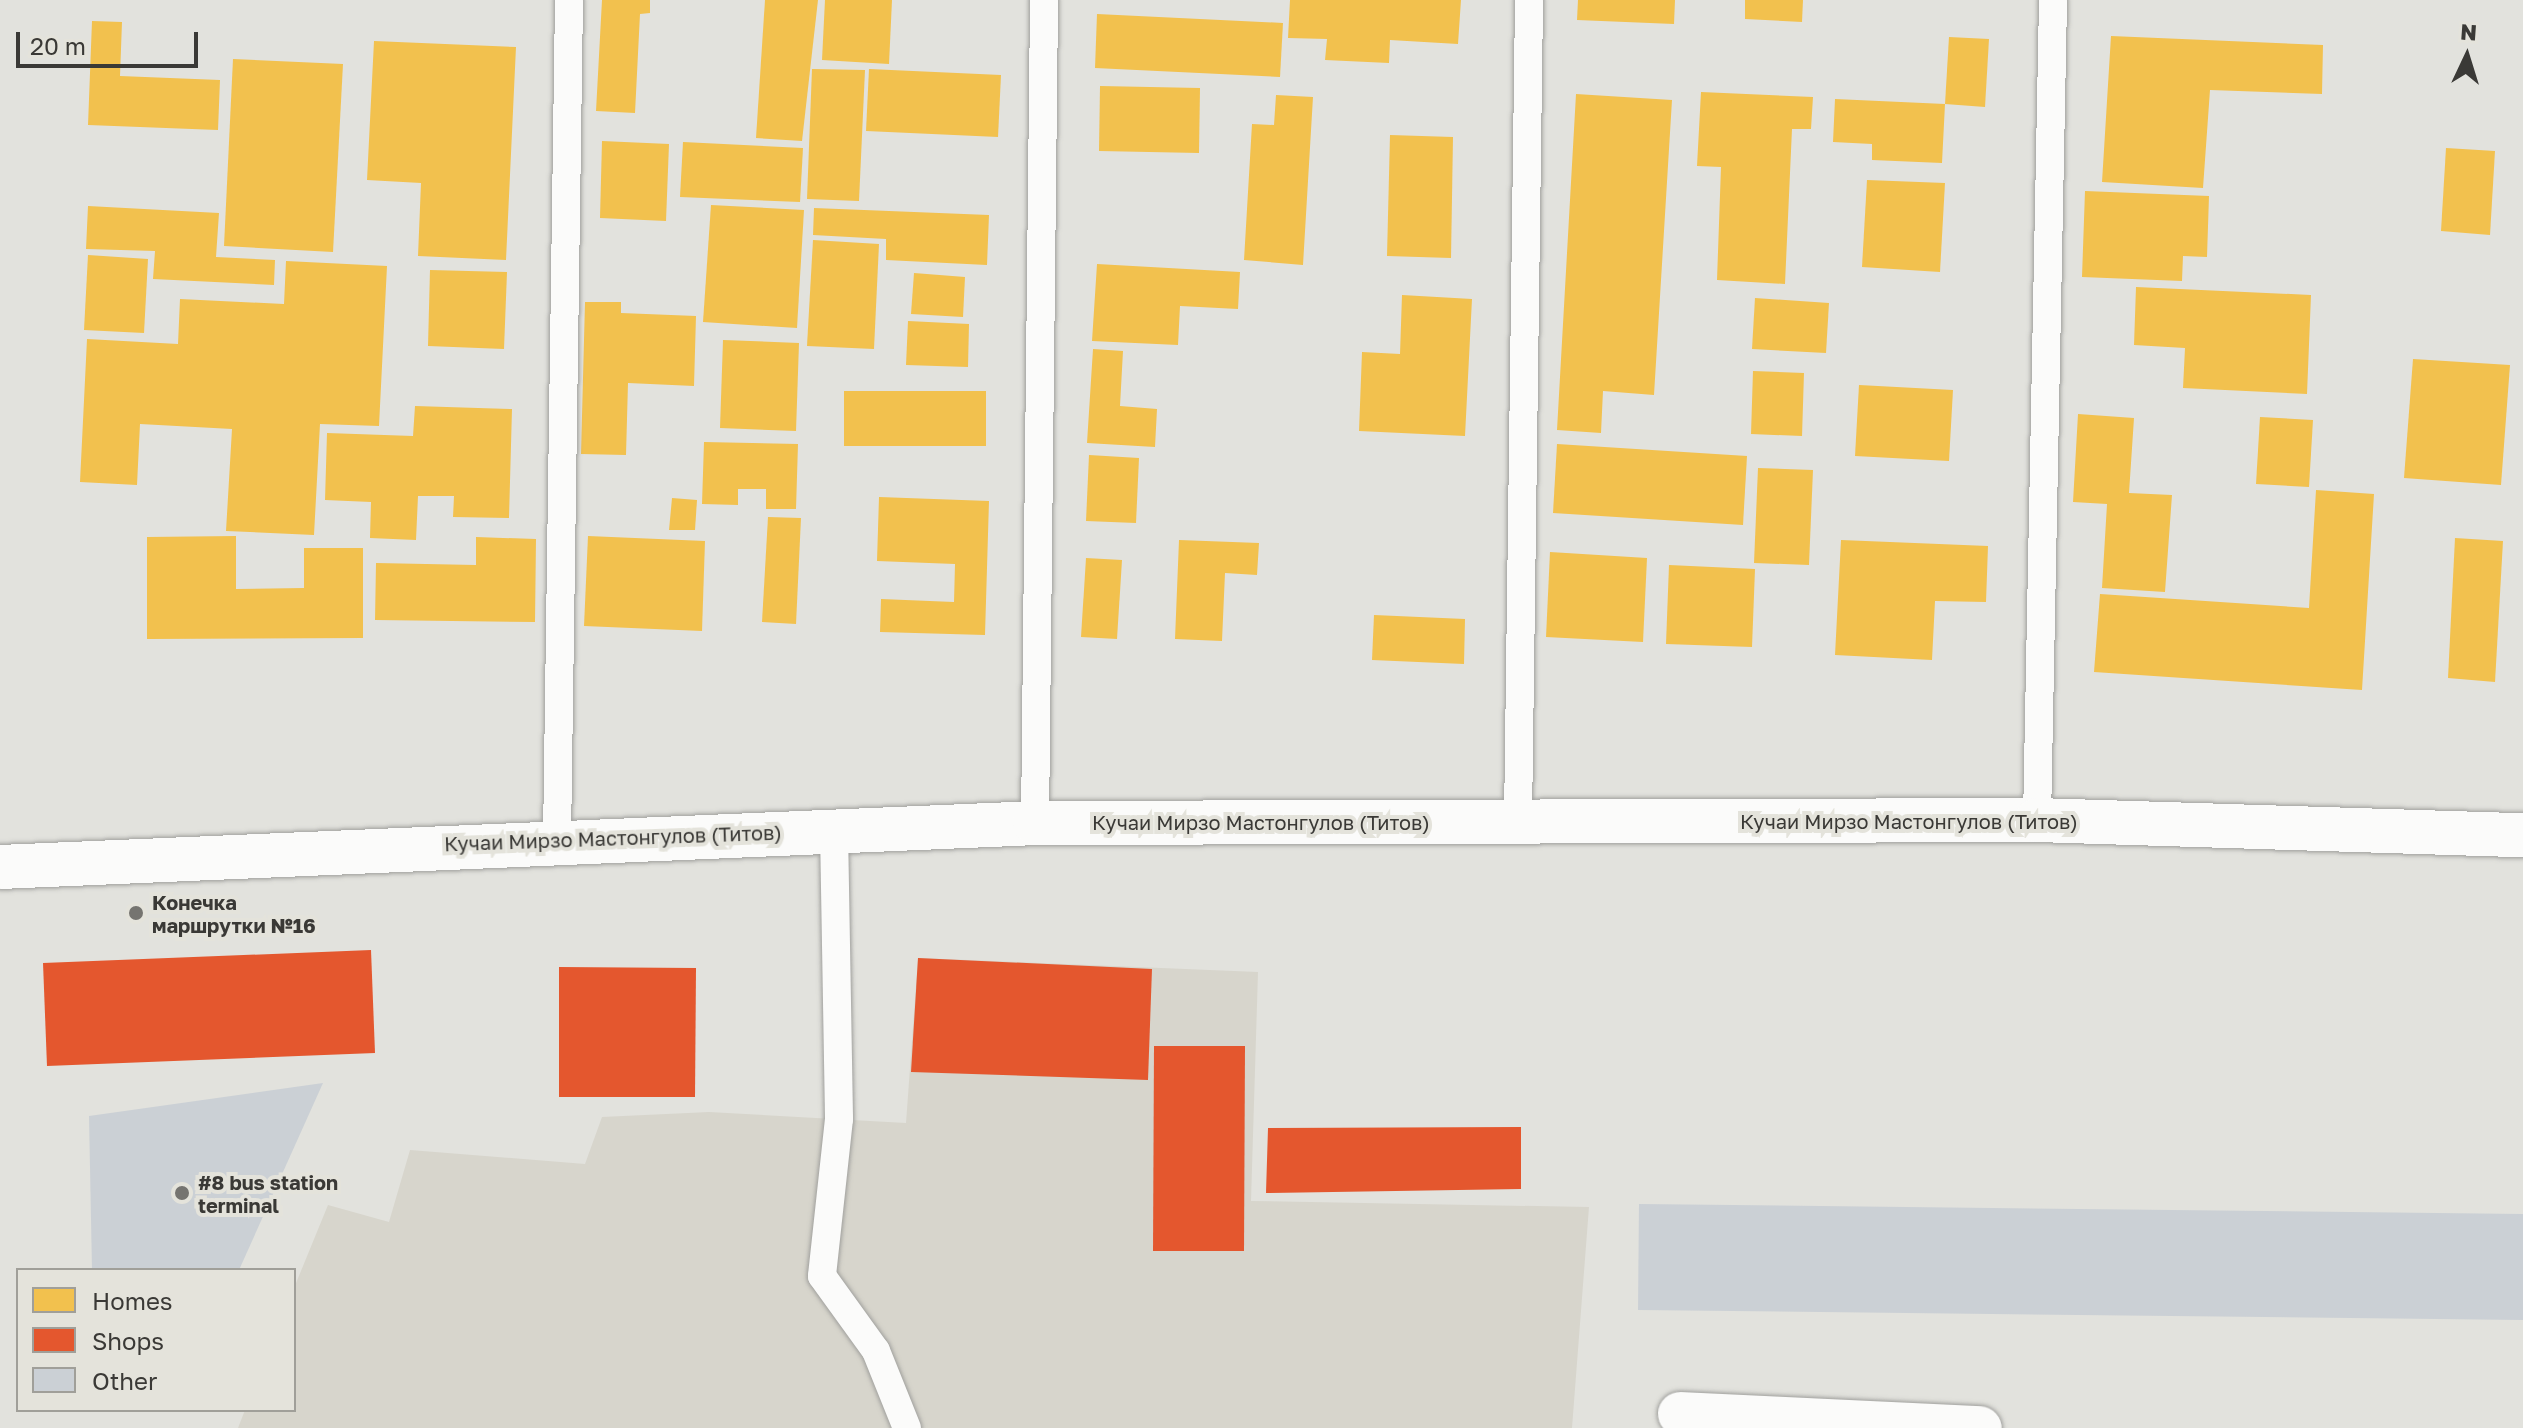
<!DOCTYPE html>
<html>
<head>
<meta charset="utf-8">
<style>
	body { margin:0 }
	#map { position:relative; width:2523px; height:1428px; overflow:hidden; background:#e2e2dd; font-family:"Golos Text",sans-serif }
	div>[style] { position:absolute }
	.built>* { inset:0; background:#d7d5cc }
	.homes>* { inset:0; background:#f2c14e }
	.shops>* { inset:0; background:#e4572e }
	.building>* { inset:0; background:#cbd0d5 }
	.roads { filter:drop-shadow(0 0 2px #a0a09d) drop-shadow(0 0 2px #a0a09d) }
	.lane>* { height:28px; margin:-14px; padding:0 14px; transform-origin:14px; border-radius:14px; background:#fbfbfa }
	.street>* { height:44px; margin:-22px; padding:0 22px; transform-origin:22px; border-radius:22px; background:#fbfbfa }
	.secondary>* { height:44px; margin:-22px; padding:0 22px; transform-origin:22px; border-radius:22px; background:#fbfbfa }
	.dots>* { width:22px; height:22px; translate:-50% -50%; box-sizing:border-box; border:4px solid #e4e3db; border-radius:50% }
	span { translate:-50% -50%; white-space:nowrap; text-align:center; line-height:1.15; -webkit-text-stroke:8px #e4e3db; paint-order:stroke }
	.street-label { font-size:20px; color:#3a3936 }
	.poi-label { font-size:20px; color:#3a3936; font-weight:700 }
	.left { translate:0 -50%; text-align:left }
	.legend { position:absolute; left:16px; top:1268px; width:280px; height:144px; box-sizing:border-box; background:#e4e3db; border:2px solid #a09f99; margin:0; padding:10px 14px; list-style:none; font-size:24px; color:#3a3936 }
	.legend li { display:flex; align-items:center; gap:16px; height:40px }
	.legend b { width:40px; border:2px solid #a09f99 }
	.north { position:absolute; left:2427px; top:16px; width:80px; height:80px; -webkit-text-stroke:6px #e4e3db; paint-order:stroke; rotate:4deg; font-size:22px; font-weight:700; line-height:32px; text-align:center; color:#3a3936 }
	.north::after { content:''; display:block; margin:auto; width:28px; height:36px; background:#3a3936; clip-path:polygon(50% 0,100% 100%,50% 72%,0 100%) }
	.scale { position:absolute; left:16px; top:32px; width:182px; height:36px; box-sizing:border-box; border:4px solid #3a3936; border-top:0; padding-left:10px; font-size:24px; line-height:28px; white-space:nowrap; color:#3a3936; -webkit-text-stroke:6px #e4e3db; paint-order:stroke }
</style>
</head>
<body>
<div id="map">
	<div class="built">
		<i style="clip-path:polygon(918px 958px,1258px 972px,1251px 1201px,1589px 1207px,1572px 1428px,238px 1428px,245px 1410px,294px 1410px,294px 1288px,328px 1205px,389px 1222px,410px 1150px,585px 1164px,602px 1117px,709px 1112px,906px 1123px)"></i>
	</div>
	<div class="homes">
		<i style="clip-path:polygon(602px 0,650px 0,650px 13px,640px 14px,635px 113px,596px 111px)"></i>
		<i style="clip-path:polygon(765px 0,818px 0,802px 141px,756px 138px)"></i>
		<i style="clip-path:polygon(825px 0,892px 0,889px 64px,822px 60px)"></i>
		<i style="clip-path:polygon(1290px 0,1461px 0,1458px 44px,1390px 40px,1389px 63px,1325px 60px,1327px 39px,1288px 38px)"></i>
		<i style="clip-path:polygon(1578px 0,1675px 0,1674px 24px,1577px 20px)"></i>
		<i style="clip-path:polygon(1745px 0,1803px 0,1802px 22px,1745px 19px)"></i>
		<i style="clip-path:polygon(1097px 14px,1283px 23px,1280px 77px,1095px 68px)"></i>
		<i style="clip-path:polygon(92px 21px,122px 22px,120px 76px,220px 80px,218px 130px,88px 125px)"></i>
		<i style="clip-path:polygon(2111px 36px,2323px 45px,2322px 94px,2210px 90px,2203px 188px,2102px 182px)"></i>
		<i style="clip-path:polygon(1949px 37px,1989px 39px,1985px 107px,1945px 104px)"></i>
		<i style="clip-path:polygon(374px 41px,516px 47px,506px 260px,418px 256px,421px 183px,367px 180px)"></i>
		<i style="clip-path:polygon(233px 59px,343px 64px,333px 252px,224px 246px)"></i>
		<i style="clip-path:polygon(812px 69px,865px 70px,859px 201px,807px 199px)"></i>
		<i style="clip-path:polygon(869px 69px,1001px 75px,998px 137px,866px 131px)"></i>
		<i style="clip-path:polygon(1100px 86px,1200px 88px,1199px 153px,1099px 151px)"></i>
		<i style="clip-path:polygon(1701px 92px,1813px 97px,1811px 129px,1792px 129px,1785px 284px,1717px 280px,1721px 167px,1697px 166px)"></i>
		<i style="clip-path:polygon(1576px 94px,1672px 100px,1654px 395px,1603px 391px,1601px 433px,1557px 430px)"></i>
		<i style="clip-path:polygon(1276px 95px,1313px 97px,1303px 265px,1244px 260px,1252px 124px,1274px 125px)"></i>
		<i style="clip-path:polygon(1835px 99px,1945px 104px,1942px 163px,1872px 160px,1872px 144px,1833px 142px)"></i>
		<i style="clip-path:polygon(1390px 135px,1453px 137px,1451px 258px,1387px 256px)"></i>
		<i style="clip-path:polygon(602px 141px,669px 144px,666px 221px,600px 218px)"></i>
		<i style="clip-path:polygon(683px 142px,803px 148px,800px 202px,680px 197px)"></i>
		<i style="clip-path:polygon(2446px 148px,2495px 151px,2490px 235px,2441px 231px)"></i>
		<i style="clip-path:polygon(1867px 180px,1945px 183px,1940px 272px,1862px 267px)"></i>
		<i style="clip-path:polygon(2085px 191px,2209px 196px,2207px 257px,2183px 256px,2182px 281px,2082px 277px)"></i>
		<i style="clip-path:polygon(711px 205px,804px 210px,797px 328px,703px 322px)"></i>
		<i style="clip-path:polygon(88px 206px,219px 213px,216px 257px,275px 260px,274px 285px,153px 279px,155px 251px,86px 249px)"></i>
		<i style="clip-path:polygon(814px 208px,989px 215px,987px 265px,886px 260px,886px 239px,813px 235px)"></i>
		<i style="clip-path:polygon(813px 240px,879px 244px,874px 349px,807px 346px)"></i>
		<i style="clip-path:polygon(88px 255px,148px 259px,144px 333px,84px 330px)"></i>
		<i style="clip-path:polygon(286px 261px,387px 266px,379px 426px,320px 424px,314px 535px,226px 531px,232px 429px,140px 424px,137px 485px,80px 482px,87px 339px,178px 344px,180px 299px,284px 304px)"></i>
		<i style="clip-path:polygon(1097px 264px,1240px 272px,1238px 309px,1180px 306px,1178px 345px,1092px 341px)"></i>
		<i style="clip-path:polygon(430px 270px,507px 272px,504px 349px,428px 346px)"></i>
		<i style="clip-path:polygon(914px 273px,965px 277px,963px 317px,911px 314px)"></i>
		<i style="clip-path:polygon(2136px 287px,2311px 295px,2307px 394px,2183px 388px,2185px 348px,2134px 345px)"></i>
		<i style="clip-path:polygon(1402px 295px,1472px 299px,1465px 436px,1359px 431px,1362px 352px,1400px 354px)"></i>
		<i style="clip-path:polygon(1755px 298px,1829px 303px,1826px 353px,1752px 349px)"></i>
		<i style="clip-path:polygon(585px 302px,621px 302px,621px 313px,696px 316px,694px 386px,628px 383px,626px 455px,581px 454px)"></i>
		<i style="clip-path:polygon(908px 321px,969px 324px,968px 367px,906px 365px)"></i>
		<i style="clip-path:polygon(723px 340px,799px 343px,796px 431px,720px 428px)"></i>
		<i style="clip-path:polygon(1093px 349px,1123px 351px,1120px 406px,1157px 409px,1155px 447px,1087px 443px)"></i>
		<i style="clip-path:polygon(2413px 359px,2510px 365px,2501px 485px,2404px 478px)"></i>
		<i style="clip-path:polygon(1753px 371px,1804px 373px,1802px 436px,1751px 434px)"></i>
		<i style="clip-path:polygon(1859px 385px,1953px 390px,1949px 461px,1855px 456px)"></i>
		<i style="clip-path:polygon(844px 391px,986px 391px,986px 446px,844px 446px)"></i>
		<i style="clip-path:polygon(415px 406px,512px 409px,509px 518px,453px 517px,454px 496px,418px 496px,416px 540px,370px 538px,371px 502px,325px 500px,327px 433px,413px 436px)"></i>
		<i style="clip-path:polygon(2078px 414px,2134px 418px,2129px 493px,2172px 495px,2165px 592px,2102px 588px,2107px 504px,2073px 502px)"></i>
		<i style="clip-path:polygon(2260px 417px,2313px 420px,2309px 487px,2256px 484px)"></i>
		<i style="clip-path:polygon(704px 442px,798px 444px,796px 509px,766px 509px,766px 489px,738px 489px,738px 505px,702px 504px)"></i>
		<i style="clip-path:polygon(1557px 444px,1747px 456px,1743px 525px,1553px 513px)"></i>
		<i style="clip-path:polygon(1089px 455px,1139px 458px,1136px 523px,1086px 521px)"></i>
		<i style="clip-path:polygon(1758px 468px,1813px 470px,1809px 565px,1754px 563px)"></i>
		<i style="clip-path:polygon(2316px 490px,2374px 494px,2362px 690px,2094px 672px,2100px 594px,2309px 608px)"></i>
		<i style="clip-path:polygon(879px 497px,989px 501px,985px 635px,880px 632px,881px 599px,954px 602px,955px 564px,877px 561px)"></i>
		<i style="clip-path:polygon(672px 498px,697px 500px,695px 530px,669px 530px)"></i>
		<i style="clip-path:polygon(768px 517px,801px 518px,796px 624px,762px 622px)"></i>
		<i style="clip-path:polygon(236px 536px,236px 589px,304px 588px,304px 548px,363px 548px,363px 638px,147px 639px,147px 537px)"></i>
		<i style="clip-path:polygon(588px 536px,705px 541px,702px 631px,584px 626px)"></i>
		<i style="clip-path:polygon(476px 537px,536px 539px,535px 622px,375px 620px,376px 563px,476px 565px)"></i>
		<i style="clip-path:polygon(2455px 538px,2503px 541px,2495px 682px,2448px 678px)"></i>
		<i style="clip-path:polygon(1179px 540px,1259px 543px,1257px 575px,1225px 573px,1222px 641px,1175px 639px)"></i>
		<i style="clip-path:polygon(1841px 540px,1988px 546px,1986px 602px,1935px 601px,1932px 660px,1835px 655px)"></i>
		<i style="clip-path:polygon(1550px 552px,1647px 558px,1643px 642px,1546px 637px)"></i>
		<i style="clip-path:polygon(1086px 558px,1122px 560px,1117px 639px,1081px 637px)"></i>
		<i style="clip-path:polygon(1669px 565px,1755px 569px,1752px 647px,1666px 644px)"></i>
		<i style="clip-path:polygon(1374px 615px,1465px 619px,1464px 664px,1372px 660px)"></i>
	</div>
	<div class="shops">
		<i style="clip-path:polygon(371px 950px,375px 1053px,47px 1066px,43px 963px)"></i>
		<i style="clip-path:polygon(918px 958px,1152px 969px,1148px 1080px,911px 1072px)"></i>
		<i style="clip-path:polygon(559px 967px,696px 968px,695px 1097px,559px 1097px)"></i>
		<i style="clip-path:polygon(1154px 1046px,1245px 1046px,1244px 1251px,1153px 1251px)"></i>
		<i style="clip-path:polygon(1521px 1127px,1521px 1189px,1266px 1193px,1268px 1128px)"></i>
	</div>
	<div class="building">
		<i style="clip-path:polygon(323px 1083px,239px 1270px,92px 1270px,89px 1116px)"></i>
		<i style="clip-path:polygon(1639px 1204px,2523px 1214px,2523px 1320px,1638px 1310px)"></i>
	</div>
	<div class="roads">
		<div class="lane">
			<i style="left:2037px;top:820px;width:820px;rotate:-88.88deg"></i>
			<i style="left:1518px;top:821px;width:821px;rotate:-89.23deg"></i>
			<i style="left:1035px;top:823px;width:823px;rotate:-89.37deg"></i>
			<i style="left:834px;top:830px;width:289px;rotate:89deg"></i>
			<i style="left:839px;top:1119px;width:158px;rotate:96.2deg"></i>
			<i style="left:822px;top:1276px;width:92px;rotate:54.2deg"></i>
			<i style="left:876px;top:1351px;width:83px;rotate:68.1deg"></i>
			<i style="left:557px;top:839px;width:839px;rotate:-89.18deg"></i>
		</div>
		<div class="street">
			<i style="left:1680px;top:1414px;width:300px;rotate:2.7deg"></i>
		</div>
		<div class="secondary">
			<i style="left:0;top:867px;width:1036px;rotate:-2.43deg"></i>
			<i style="left:1035px;top:823px;width:1002px;rotate:-0.17deg"></i>
			<i style="left:2037px;top:820px;width:486px;rotate:1.8deg"></i>
		</div>
	</div>
	<div class="dots">
		<i style="left:136px;top:913px;background:#757470"></i>
		<i style="left:182px;top:1193px;background:#757470"></i>
	</div>
	<div class="street-label">
		<span style="left:1909px;top:821px">Кучаи Мирзо Мастонгулов (Титов)</span>
		<span style="left:1261px;top:822px">Кучаи Мирзо Мастонгулов (Титов)</span>
		<span style="left:613px;top:838px;rotate:-2deg">Кучаи Мирзо Мастонгулов (Титов)</span>
	</div>
	<div class="poi-label">
		<span class="left" style="left:152px;top:914px">Конечка<br>маршрутки №16</span>
		<span class="left" style="left:198px;top:1194px">#8 bus station<br>terminal</span>
	</div>
	<ul class="legend">
	<li><b style="height:22px;background:#f2c14e"></b>Homes</li>
	<li><b style="height:22px;background:#e4572e"></b>Shops</li>
	<li><b style="height:22px;background:#cbd0d5"></b>Other</li>
	</ul>
	<div class="north">N</div>
	<div class="scale">20 m</div>
</div>
</body>
</html>
